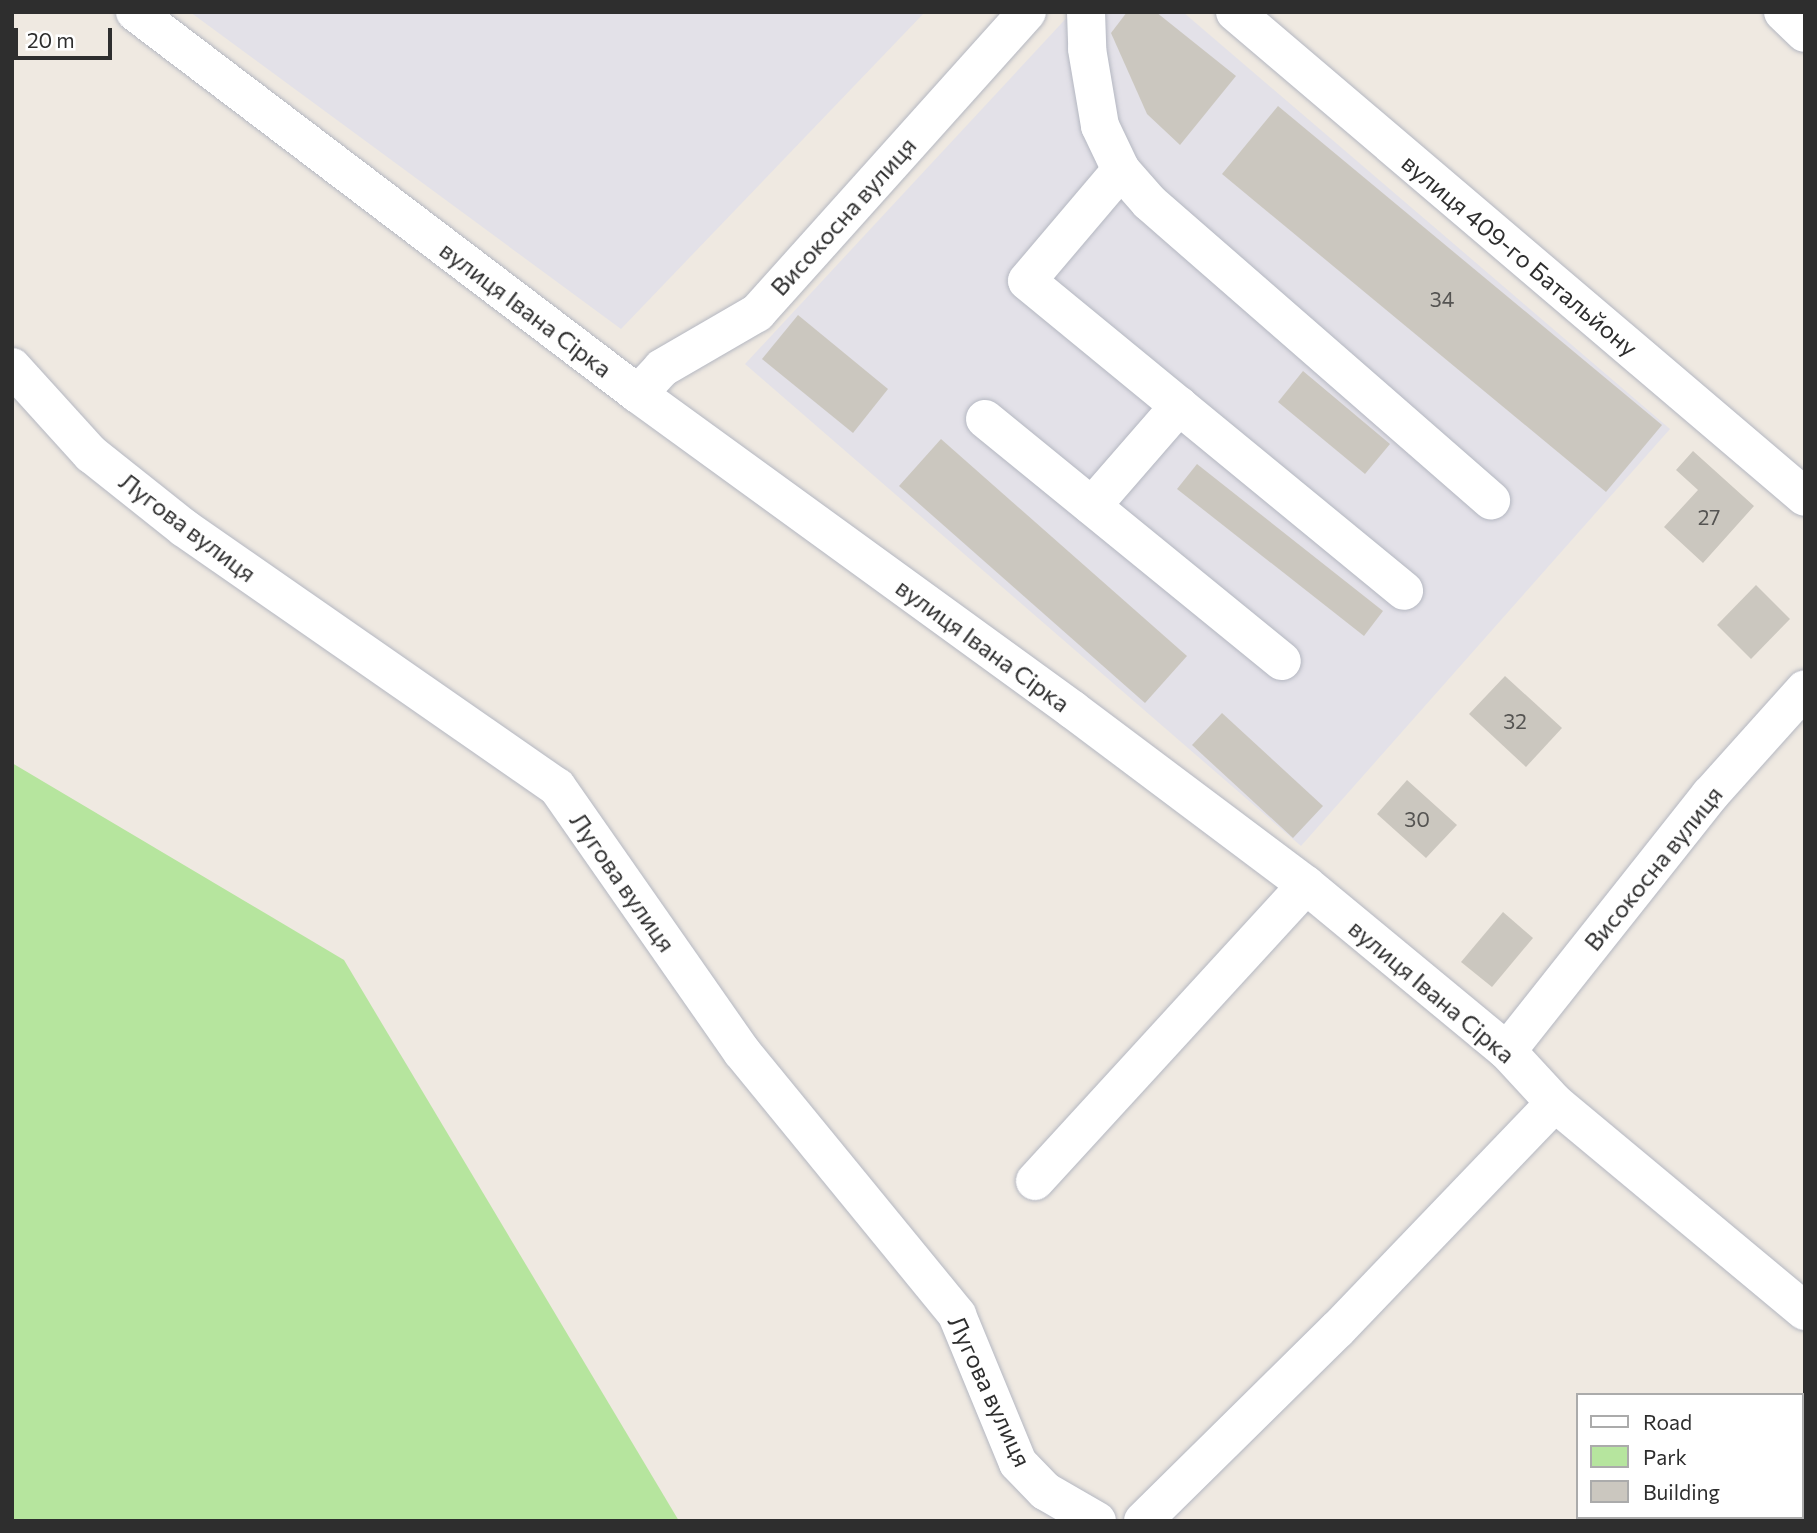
<!DOCTYPE html>
<html>
<head>
<meta charset="utf-8">
<style>
	body { margin:0 }
	#map { position:relative; width:1817px; height:1533px; overflow:hidden; background:#efe9e1; font-family:Commissioner,sans-serif }
	div>[style] { position:absolute }
	.industrial>* { inset:0; background:#e3e1e8 }
	.green>* { inset:0; background:#b6e59e }
	.building>* { inset:0; background:#cbc7bf }
	.roads { filter:drop-shadow(0 0 2px #b4b7c1) drop-shadow(0 0 2px #b4b7c1) }
	.minor>* { height:38px; margin:-19px; padding:0 19px; transform-origin:19px; border-radius:19px; background:#fff }
	span { translate:-50% -50%; white-space:nowrap; text-align:center; line-height:1.15; -webkit-text-stroke:5px #fff; paint-order:stroke }
	.number-label { font-size:21px; color:#555452 }
	.number-label span { -webkit-text-stroke-width:0 }
	.street-label { font-size:24px; color:#2e2e2e }
	.frame { position:absolute; inset:0; border:14px solid #2e2e2e; pointer-events:none }
	.legend { position:absolute; left:1576px; top:1393px; width:228px; height:126px; box-sizing:border-box; background:#fff; border:2px solid #ababab; margin:0; padding:9px 12px; list-style:none; font-size:21px; color:#2e2e2e }
	.legend li { display:flex; align-items:center; gap:14px; height:35px }
	.legend b { width:35px; border:2px solid #ababab }
	.scale { position:absolute; left:14px; top:28px; width:98px; height:32px; box-sizing:border-box; border:4px solid #2e2e2e; border-top:0; padding-left:9px; font-size:21px; line-height:24px; white-space:nowrap; color:#2e2e2e; -webkit-text-stroke:5px #fff; paint-order:stroke }
</style>
</head>
<body>
<div id="map">
	<div class="industrial">
		<i style="clip-path:polygon(190px 12px,925px 12px,621px 329px)"></i>
		<i style="clip-path:polygon(1072px 12px,1183px 12px,1670px 429px,1301px 846px,745px 364px)"></i>
	</div>
	<div class="green">
		<i style="clip-path:polygon(12px 763px,344px 960px,679px 1521px,12px 1521px)"></i>
	</div>
	<div class="building">
		<i style="clip-path:polygon(1127px 12px,1156px 12px,1236px 76px,1180px 145px,1147px 114px,1111px 33px)"></i>
		<i style="clip-path:polygon(1278px 106px,1662px 425px,1606px 492px,1222px 174px)"></i>
		<i style="clip-path:polygon(798px 315px,888px 389px,853px 433px,762px 359px)"></i>
		<i style="clip-path:polygon(1303px 371px,1390px 444px,1365px 474px,1278px 402px)"></i>
		<i style="clip-path:polygon(941px 439px,1187px 656px,1145px 703px,899px 486px)"></i>
		<i style="clip-path:polygon(1693px 451px,1754px 506px,1703px 563px,1664px 527px,1698px 490px,1676px 470px)"></i>
		<i style="clip-path:polygon(1197px 464px,1383px 611px,1364px 636px,1177px 489px)"></i>
		<i style="clip-path:polygon(1756px 585px,1790px 619px,1751px 659px,1717px 625px)"></i>
		<i style="clip-path:polygon(1505px 676px,1562px 728px,1526px 767px,1469px 714px)"></i>
		<i style="clip-path:polygon(1222px 713px,1323px 806px,1293px 838px,1192px 745px)"></i>
		<i style="clip-path:polygon(1407px 780px,1457px 825px,1426px 858px,1377px 814px)"></i>
		<i style="clip-path:polygon(1503px 912px,1533px 938px,1492px 987px,1461px 962px)"></i>
	</div>
	<div class="roads">
		<div class="minor">
			<i style="left:135px;top:12px;width:632px;rotate:37.21deg"></i>
			<i style="left:638px;top:394px;width:538px;rotate:36deg"></i>
			<i style="left:1073px;top:710px;width:291px;rotate:36.9deg"></i>
			<i style="left:1306px;top:885px;width:261px;rotate:39.6deg"></i>
			<i style="left:1507px;top:1051px;width:71px;rotate:47.3deg"></i>
			<i style="left:1555px;top:1103px;width:325px;rotate:39.8deg"></i>
			<i style="left:1086px;top:12px;width:37px;rotate:88deg"></i>
			<i style="left:1087px;top:49px;width:78px;rotate:80.4deg"></i>
			<i style="left:1100px;top:126px;width:49px;rotate:64.5deg"></i>
			<i style="left:1121px;top:170px;width:43px;rotate:48.8deg"></i>
			<i style="left:1149px;top:202px;width:454px;rotate:41.1deg"></i>
			<i style="left:1235px;top:12px;width:748px;rotate:40.39deg"></i>
			<i style="left:1783px;top:12px;width:30px;rotate:44deg"></i>
			<i style="left:1121px;top:170px;width:145px;rotate:130.3deg"></i>
			<i style="left:1027px;top:281px;width:488px;rotate:39.4deg"></i>
			<i style="left:12px;top:367px;width:118px;rotate:47.8deg"></i>
			<i style="left:91px;top:454px;width:119px;rotate:38.5deg"></i>
			<i style="left:184px;top:528px;width:454px;rotate:34.8deg"></i>
			<i style="left:557px;top:787px;width:323px;rotate:55.1deg"></i>
			<i style="left:742px;top:1052px;width:340px;rotate:50.7deg"></i>
			<i style="left:957px;top:1315px;width:160px;rotate:67.6deg"></i>
			<i style="left:1018px;top:1463px;width:39px;rotate:46deg"></i>
			<i style="left:1045px;top:1491px;width:60px;rotate:30deg"></i>
			<i style="left:638px;top:394px;width:35px;rotate:-47deg"></i>
			<i style="left:662px;top:368px;width:110px;rotate:-30.1deg"></i>
			<i style="left:757px;top:313px;width:404px;rotate:-48.1deg"></i>
			<i style="left:985px;top:419px;width:383px;rotate:39.2deg"></i>
			<i style="left:1092px;top:506px;width:133px;rotate:-49deg"></i>
			<i style="left:1507px;top:1051px;width:327px;rotate:-51.6deg"></i>
			<i style="left:1710px;top:795px;width:142px;rotate:-48.1deg"></i>
			<i style="left:1035px;top:1181px;width:401px;rotate:-47.5deg"></i>
			<i style="left:1143px;top:1521px;width:274px;rotate:-44.6deg"></i>
			<i style="left:1338px;top:1329px;width:313px;rotate:-46.2deg"></i>
		</div>
	</div>
	<div class="number-label">
		<span style="left:1442px;top:299px">34</span>
		<span style="left:1709px;top:517px">27</span>
		<span style="left:1515px;top:721px">32</span>
		<span style="left:1417px;top:819px">30</span>
	</div>
	<div class="street-label">
		<span style="left:843px;top:216px;rotate:-48deg">Високосна вулиця</span>
		<span style="left:1520px;top:255px;rotate:40deg">вулиця 409-го Батальйону</span>
		<span style="left:526px;top:309px;rotate:37deg">вулиця Івана Сірка</span>
		<span style="left:188px;top:527px;rotate:37deg">Лугова вулиця</span>
		<span style="left:983px;top:645px;rotate:36deg">вулиця Івана Сірка</span>
		<span style="left:1653px;top:868px;rotate:-51deg">Високосна вулиця</span>
		<span style="left:623px;top:882px;rotate:55deg">Лугова вулиця</span>
		<span style="left:1432px;top:991px;rotate:40deg">вулиця Івана Сірка</span>
		<span style="left:990px;top:1391px;rotate:65deg">Лугова вулиця</span>
	</div>
	<div class="frame"></div>
	<ul class="legend">
	<li><b style="height:9px;background:#fff"></b>Road</li>
	<li><b style="height:19px;background:#b6e59e"></b>Park</li>
	<li><b style="height:19px;background:#cbc7bf"></b>Building</li>
	</ul>
	<div class="scale">20 m</div>
</div>
</body>
</html>
